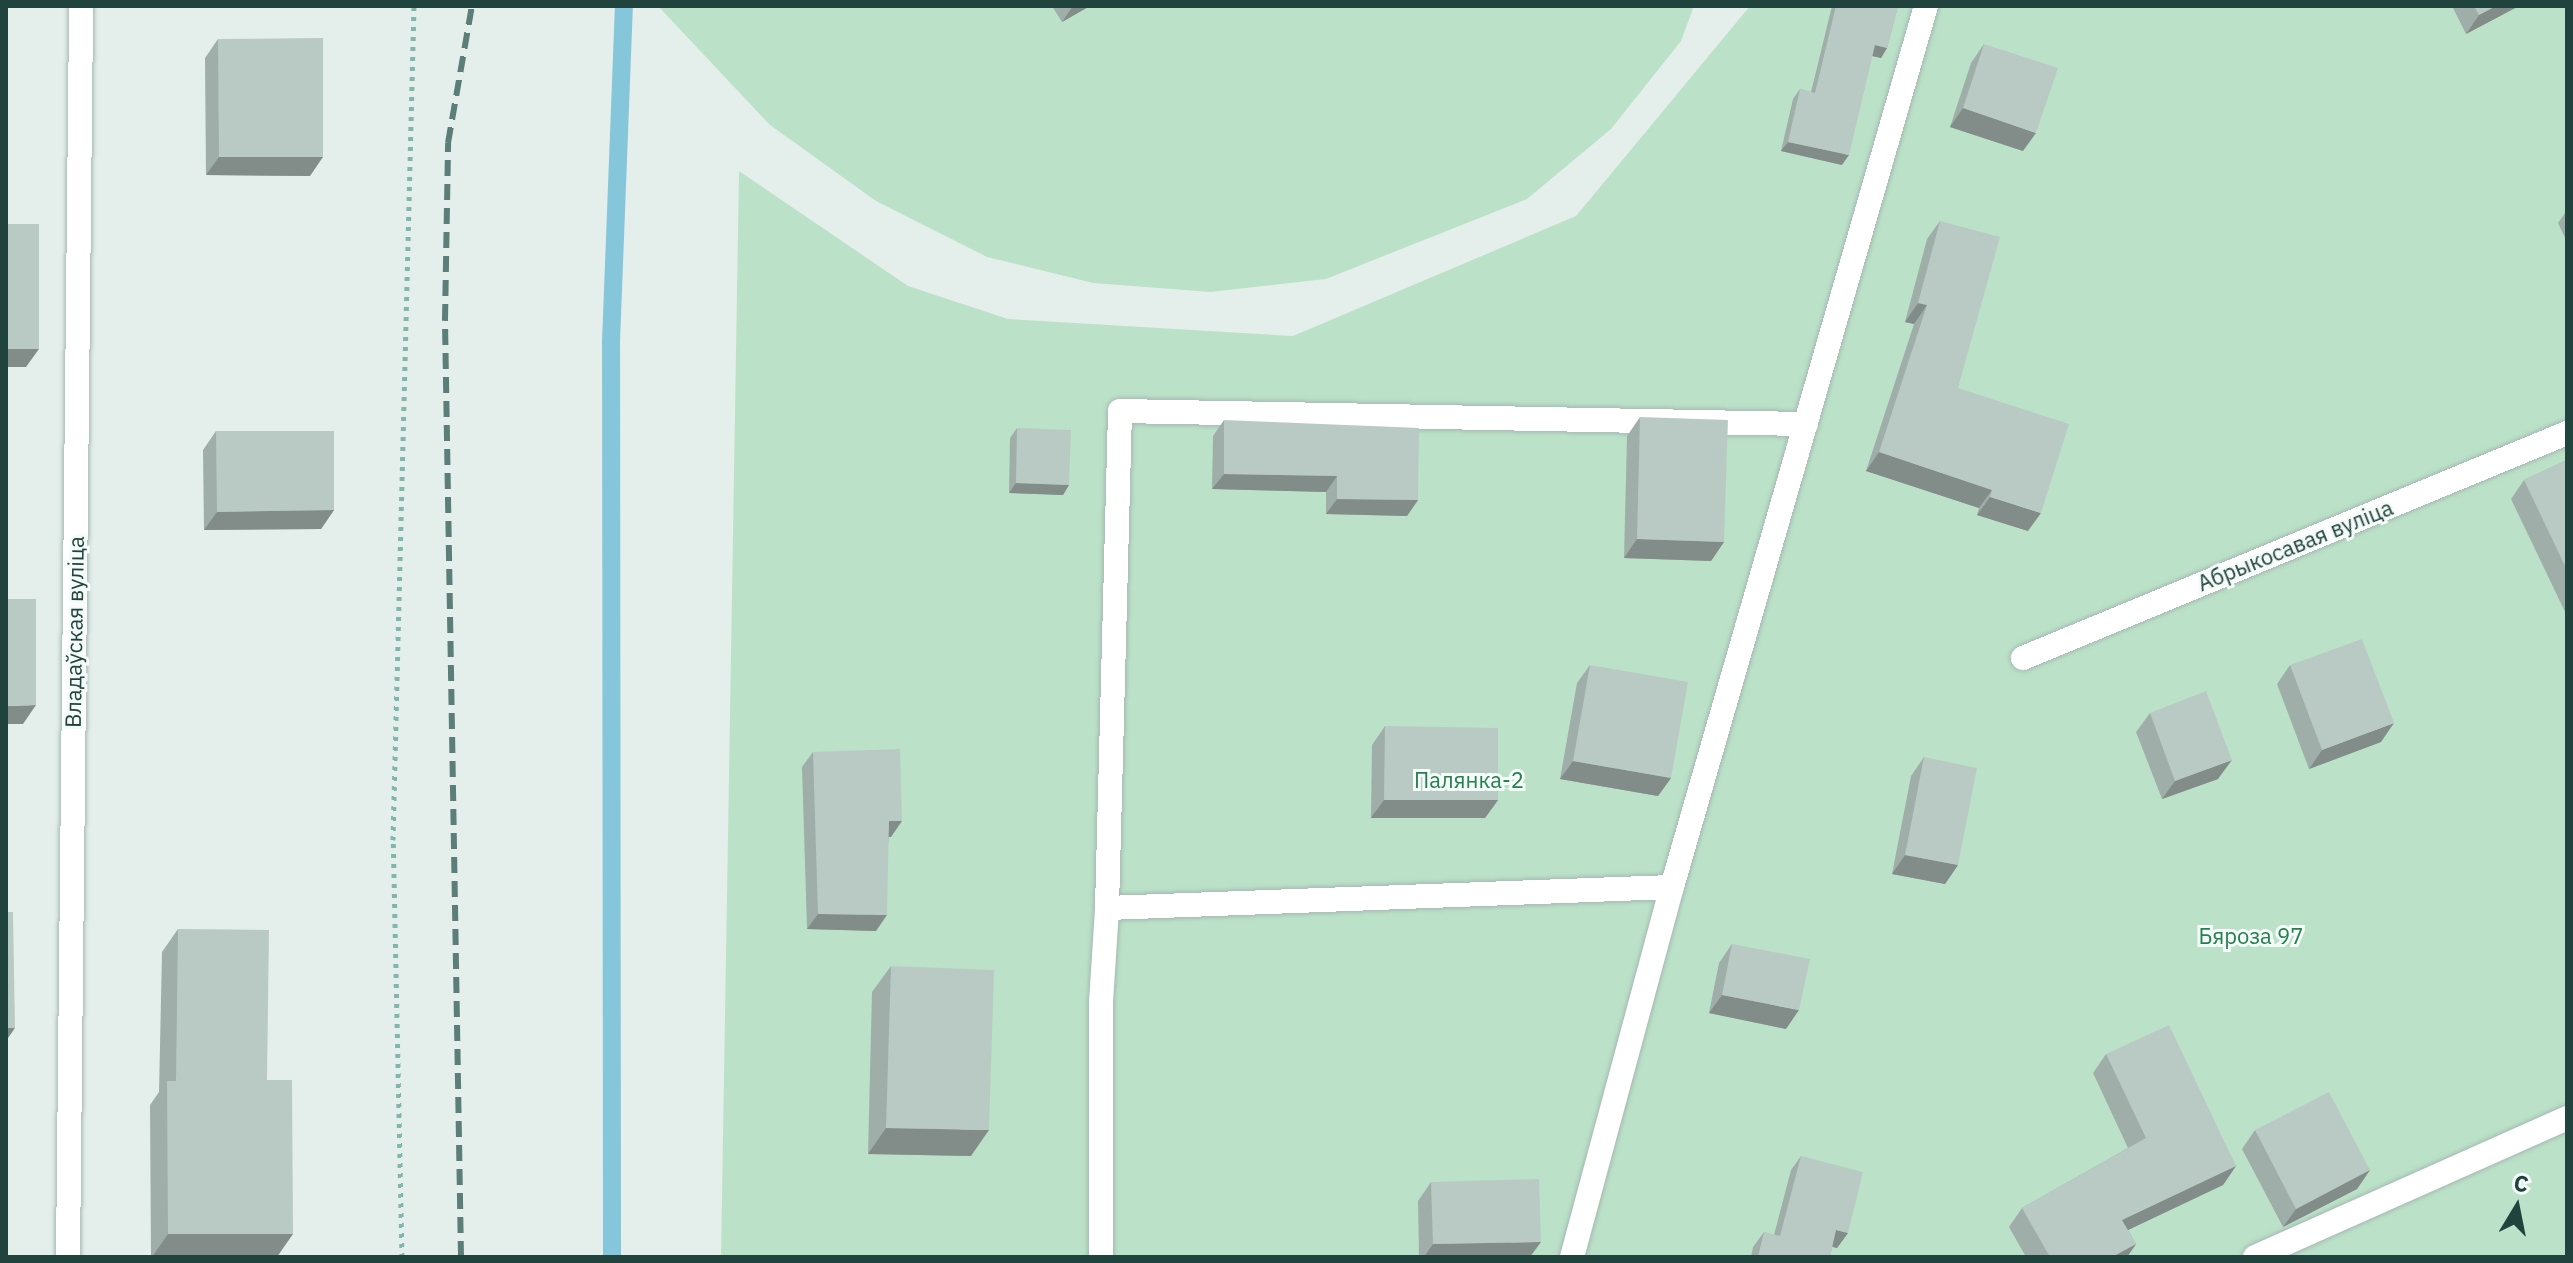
<!DOCTYPE html>
<html>
<head>
<meta charset="utf-8">
<style>
	body { margin:0 }
	#map { position:relative; width:2573px; height:1263px; overflow:hidden; background:#e4efeb; font-family:"IBM Plex Sans",sans-serif }
	div>[style] { position:absolute }
	.green>* { inset:0; background:#bbe2c8 }
	.stream>* { height:18px; margin:-9px; padding:0 9px; transform-origin:9px; border-radius:9px; background:#86c6da }
	.path>* { height:5px; margin-top:-2.5px; transform-origin:0; background:repeating-linear-gradient(90deg,#81b6aa 0 4px,transparent 0 10px) }
	.roads { filter:drop-shadow(0 0 2px #a6b8b3) drop-shadow(0 0 2px #a6b8b3) }
	.minor>* { height:24px; margin:-12px; padding:0 12px; transform-origin:12px; border-radius:12px; background:#fff }
	.rail>* { height:6px; margin-top:-3px; transform-origin:0; background:repeating-linear-gradient(90deg,#5b7e78 0 16px,transparent 0 24px) }
	.wall>* { inset:0; background:#9faea9 }
	.shaded-wall>* { inset:0; background:#828d89 }
	.building>* { inset:0; background:#b9cac4 }
	span { translate:-50% -50%; white-space:nowrap; text-align:center; line-height:1.15; -webkit-text-stroke:6px #f5fbf8; paint-order:stroke }
	.street-label { font-size:22px; color:#21433d }
	.park-label { font-size:22px; color:#267f4f }
	.frame { position:absolute; inset:0; border:8px solid #21433d; pointer-events:none }
	.north { position:absolute; left:2477px; top:1167px; width:80px; height:80px; -webkit-text-stroke:6px #f5fbf8; paint-order:stroke; rotate:10deg; font-size:22px; font-weight:700; line-height:32px; text-align:center; color:#21433d }
	.north::after { content:''; display:block; margin:auto; width:28px; height:36px; background:#21433d; clip-path:polygon(50% 0,100% 100%,50% 72%,0 100%) }
</style>
</head>
<body>
<div id="map">
	<div class="green">
		<i style="clip-path:polygon(658px 6px,1694px 6px,1681px 41px,1611px 129px,1527px 199px,1326px 279px,1211px 292px,1093px 283px,987px 257px,876px 201px,770px 125px)"></i>
		<i style="clip-path:polygon(1750px 6px,2567px 6px,2567px 1257px,721px 1257px,739px 171px,908px 286px,1008px 319px,1293px 336px,1576px 216px)"></i>
	</div>
	<div class="stream">
		<i style="left:612px;top:1257px;width:915px;rotate:-90.06deg"></i>
		<i style="left:611px;top:342px;width:336px;rotate:-87.8deg"></i>
	</div>
	<div class="path">
		<i style="left:402px;top:1257px;width:417px;rotate:-91.2deg"></i>
		<i style="left:393px;top:840px;width:834px;rotate:-88.56deg"></i>
	</div>
	<div class="roads">
		<div class="minor">
			<i style="left:2023px;top:658px;width:589px;rotate:-22.47deg"></i>
			<i style="left:1107px;top:908px;width:497px;rotate:-88.5deg"></i>
			<i style="left:1120px;top:411px;width:686px;rotate:1.09deg"></i>
			<i style="left:68px;top:1257px;width:1251px;rotate:-89.4deg"></i>
			<i style="left:1101px;top:1257px;width:255px;rotate:-90deg"></i>
			<i style="left:1101px;top:1002px;width:94px;rotate:-86.3deg"></i>
			<i style="left:1107px;top:908px;width:565px;rotate:-2.13deg"></i>
			<i style="left:1672px;top:887px;width:917px;rotate:-73.92deg"></i>
			<i style="left:1572px;top:1257px;width:383px;rotate:-74.9deg"></i>
			<i style="left:2255px;top:1257px;width:342px;rotate:-24deg"></i>
		</div>
	</div>
	<div class="rail">
		<i style="left:461px;top:1257px;width:937px;rotate:-90.98deg"></i>
		<i style="left:445px;top:320px;width:177px;rotate:-89deg"></i>
		<i style="left:448px;top:143px;width:139px;rotate:-80.1deg"></i>
	</div>
	<div class="wall">
		<i style="clip-path:polygon(1052px 6px,1090px 6px,1062px 22px)"></i>
		<i style="clip-path:polygon(1832px 6px,1898px 6px,1887px 48px,1881px 58px,1872px 56px,1842px 165px,1781px 151px,1793px 99px,1800px 89px,1811px 92px)"></i>
		<i style="clip-path:polygon(2452px 6px,2519px 6px,2466px 34px)"></i>
		<i style="clip-path:polygon(218px 39px,310px 176px,206px 175px,205px 58px)"></i>
		<i style="clip-path:polygon(1984px 44px,2023px 151px,1950px 127px,1971px 63px)"></i>
		<i style="clip-path:polygon(2567px 210px,2567px 242px,2558px 223px)"></i>
		<i style="clip-path:polygon(1940px 221px,1958px 388px,2028px 531px,1977px 515px,1979px 508px,1866px 471px,1914px 324px,1905px 322px,1927px 239px)"></i>
		<i style="clip-path:polygon(1640px 417px,1724px 542px,1711px 561px,1624px 558px,1627px 436px)"></i>
		<i style="clip-path:polygon(1224px 420px,1418px 500px,1407px 516px,1326px 514px,1326px 492px,1212px 489px,1213px 436px)"></i>
		<i style="clip-path:polygon(1017px 428px,1069px 485px,1063px 495px,1009px 493px,1010px 438px)"></i>
		<i style="clip-path:polygon(216px 431px,334px 510px,321px 529px,204px 530px,203px 450px)"></i>
		<i style="clip-path:polygon(2567px 460px,2567px 616px,2511px 499px,2524px 480px)"></i>
		<i style="clip-path:polygon(1590px 665px,1671px 778px,1658px 796px,1560px 779px,1577px 683px)"></i>
		<i style="clip-path:polygon(2290px 665px,2381px 742px,2309px 769px,2277px 684px)"></i>
		<i style="clip-path:polygon(2150px 713px,2218px 779px,2162px 799px,2136px 732px)"></i>
		<i style="clip-path:polygon(1385px 726px,1498px 800px,1485px 818px,1371px 818px,1372px 745px)"></i>
		<i style="clip-path:polygon(813px 752px,891px 837px,889px 837px,876px 931px,807px 929px,802px 767px)"></i>
		<i style="clip-path:polygon(1924px 757px,1958px 865px,1945px 884px,1892px 874px,1911px 776px)"></i>
		<i style="clip-path:polygon(178px 929px,267px 1080px,277px 1257px,151px 1257px,150px 1105px,159px 1092px,162px 952px)"></i>
		<i style="clip-path:polygon(1732px 944px,1786px 1029px,1709px 1013px,1719px 963px)"></i>
		<i style="clip-path:polygon(891px 966px,971px 1156px,868px 1154px,872px 992px)"></i>
		<i style="clip-path:polygon(2106px 1054px,2236px 1166px,2223px 1185px,2128px 1230px,2136px 1244px,2127px 1257px,2026px 1257px,2009px 1227px,2022px 1208px,2128px 1148px,2093px 1073px)"></i>
		<i style="clip-path:polygon(2255px 1130px,2370px 1170px,2357px 1189px,2283px 1227px,2242px 1149px)"></i>
		<i style="clip-path:polygon(1801px 1156px,1848px 1233px,1837px 1248px,1832px 1247px,1830px 1257px,1751px 1257px,1753px 1247px,1764px 1232px,1774px 1235px,1791px 1170px)"></i>
		<i style="clip-path:polygon(1431px 1182px,1530px 1257px,1419px 1257px,1418px 1201px)"></i>
	</div>
	<div class="shaded-wall">
		<i style="clip-path:polygon(1073px 6px,1090px 6px,1062px 22px)"></i>
		<i style="clip-path:polygon(2496px 6px,2519px 6px,2466px 34px,2479px 15px)"></i>
		<i style="clip-path:polygon(1875px 45px,1887px 48px,1881px 58px,1868px 55px)"></i>
		<i style="clip-path:polygon(1963px 108px,2036px 133px,2023px 151px,1950px 127px)"></i>
		<i style="clip-path:polygon(1788px 142px,1849px 155px,1842px 165px,1781px 151px)"></i>
		<i style="clip-path:polygon(219px 157px,323px 157px,310px 176px,206px 175px)"></i>
		<i style="clip-path:polygon(1918px 303px,1927px 305px,1914px 324px,1905px 322px)"></i>
		<i style="clip-path:polygon(6px 349px,39px 349px,26px 367px,6px 367px)"></i>
		<i style="clip-path:polygon(1879px 452px,1992px 490px,1979px 508px,1866px 471px)"></i>
		<i style="clip-path:polygon(1224px 474px,1337px 476px,1326px 492px,1212px 489px)"></i>
		<i style="clip-path:polygon(1016px 483px,1069px 485px,1063px 495px,1009px 493px)"></i>
		<i style="clip-path:polygon(1990px 497px,2041px 513px,2028px 531px,1977px 515px)"></i>
		<i style="clip-path:polygon(1337px 499px,1418px 500px,1407px 516px,1326px 514px)"></i>
		<i style="clip-path:polygon(334px 510px,321px 529px,204px 530px,217px 512px)"></i>
		<i style="clip-path:polygon(1637px 539px,1724px 542px,1711px 561px,1624px 558px)"></i>
		<i style="clip-path:polygon(36px 705px,23px 724px,6px 724px,6px 706px)"></i>
		<i style="clip-path:polygon(2394px 723px,2381px 742px,2309px 769px,2322px 750px)"></i>
		<i style="clip-path:polygon(2232px 760px,2218px 779px,2162px 799px,2175px 781px)"></i>
		<i style="clip-path:polygon(1573px 761px,1671px 778px,1658px 796px,1560px 779px)"></i>
		<i style="clip-path:polygon(1384px 800px,1498px 800px,1485px 818px,1371px 818px)"></i>
		<i style="clip-path:polygon(889px 821px,902px 821px,891px 837px,878px 837px)"></i>
		<i style="clip-path:polygon(1905px 855px,1958px 865px,1945px 884px,1892px 874px)"></i>
		<i style="clip-path:polygon(818px 914px,887px 915px,876px 931px,807px 929px)"></i>
		<i style="clip-path:polygon(1722px 995px,1799px 1010px,1786px 1029px,1709px 1013px)"></i>
		<i style="clip-path:polygon(6px 1028px,15px 1028px,6px 1041px)"></i>
		<i style="clip-path:polygon(886px 1128px,989px 1130px,971px 1156px,868px 1154px)"></i>
		<i style="clip-path:polygon(2236px 1166px,2223px 1185px,2109px 1239px,2122px 1220px)"></i>
		<i style="clip-path:polygon(2370px 1170px,2357px 1189px,2283px 1227px,2296px 1209px)"></i>
		<i style="clip-path:polygon(1836px 1230px,1848px 1233px,1837px 1248px,1826px 1245px)"></i>
		<i style="clip-path:polygon(168px 1234px,293px 1234px,277px 1257px,152px 1257px)"></i>
		<i style="clip-path:polygon(1541px 1242px,1530px 1257px,1424px 1257px,1433px 1244px)"></i>
		<i style="clip-path:polygon(2136px 1244px,2127px 1257px,2112px 1257px)"></i>
	</div>
	<div class="building">
		<i style="clip-path:polygon(1836px 6px,1898px 6px,1887px 48px,1875px 45px,1849px 155px,1788px 142px,1800px 89px,1815px 93px)"></i>
		<i style="clip-path:polygon(2474px 6px,2496px 6px,2479px 15px)"></i>
		<i style="clip-path:polygon(323px 38px,323px 157px,219px 157px,218px 39px)"></i>
		<i style="clip-path:polygon(1984px 44px,2058px 68px,2036px 133px,1963px 108px)"></i>
		<i style="clip-path:polygon(1940px 221px,2000px 237px,1958px 388px,2069px 424px,2041px 513px,1990px 497px,1992px 490px,1879px 452px,1927px 305px,1918px 303px)"></i>
		<i style="clip-path:polygon(6px 224px,39px 224px,39px 349px,6px 349px)"></i>
		<i style="clip-path:polygon(1640px 417px,1728px 420px,1724px 542px,1637px 539px)"></i>
		<i style="clip-path:polygon(1224px 420px,1419px 428px,1418px 500px,1337px 499px,1337px 476px,1224px 474px)"></i>
		<i style="clip-path:polygon(1017px 428px,1071px 430px,1069px 485px,1016px 483px)"></i>
		<i style="clip-path:polygon(216px 431px,334px 431px,334px 510px,217px 512px)"></i>
		<i style="clip-path:polygon(2567px 460px,2567px 570px,2524px 480px)"></i>
		<i style="clip-path:polygon(6px 599px,36px 599px,36px 705px,6px 706px)"></i>
		<i style="clip-path:polygon(2362px 639px,2394px 723px,2322px 750px,2290px 665px)"></i>
		<i style="clip-path:polygon(1590px 665px,1688px 682px,1671px 778px,1573px 761px)"></i>
		<i style="clip-path:polygon(2206px 691px,2232px 760px,2175px 781px,2150px 713px)"></i>
		<i style="clip-path:polygon(1385px 726px,1498px 728px,1498px 800px,1384px 800px)"></i>
		<i style="clip-path:polygon(900px 749px,902px 821px,889px 821px,887px 915px,818px 914px,813px 752px)"></i>
		<i style="clip-path:polygon(1924px 757px,1977px 768px,1958px 865px,1905px 855px)"></i>
		<i style="clip-path:polygon(6px 912px,13px 912px,15px 1028px,6px 1028px)"></i>
		<i style="clip-path:polygon(178px 929px,269px 930px,267px 1080px,292px 1080px,293px 1234px,168px 1234px,167px 1081px,176px 1081px)"></i>
		<i style="clip-path:polygon(1732px 944px,1810px 959px,1799px 1010px,1722px 995px)"></i>
		<i style="clip-path:polygon(891px 966px,994px 970px,989px 1130px,886px 1128px)"></i>
		<i style="clip-path:polygon(2169px 1025px,2236px 1166px,2122px 1220px,2136px 1244px,2112px 1257px,2050px 1257px,2022px 1208px,2146px 1138px,2106px 1054px)"></i>
		<i style="clip-path:polygon(2329px 1092px,2370px 1170px,2296px 1209px,2255px 1130px)"></i>
		<i style="clip-path:polygon(1801px 1156px,1863px 1172px,1848px 1233px,1836px 1230px,1830px 1257px,1758px 1257px,1764px 1232px,1780px 1236px)"></i>
		<i style="clip-path:polygon(1539px 1179px,1541px 1242px,1433px 1244px,1431px 1182px)"></i>
	</div>
	<div class="street-label">
		<span style="left:2295px;top:545px;rotate:-22deg">Абрыкосавая вуліца</span>
		<span style="left:74px;top:632px;rotate:-89deg">Владаўская вуліца</span>
	</div>
	<div class="park-label">
		<span style="left:1469px;top:780px">Палянка-2</span>
		<span style="left:2251px;top:936px">Бяроза 97</span>
	</div>
	<div class="frame"></div>
	<div class="north">С</div>
</div>
</body>
</html>
